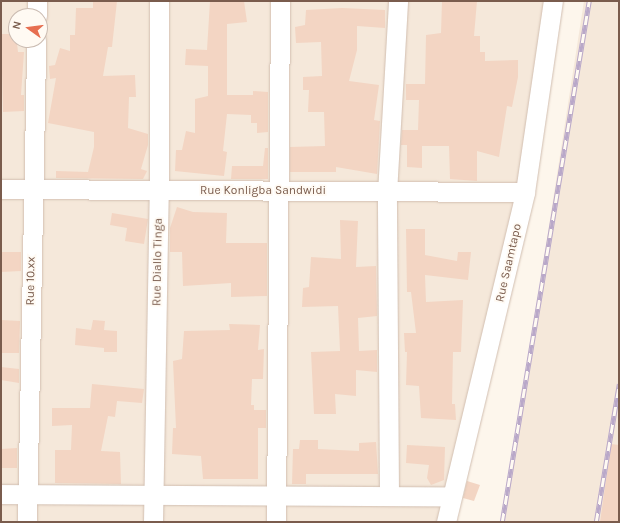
<!DOCTYPE html>
<html>
<head>
<meta charset="utf-8">
<style>
	body { margin:0 }
	#map { position:relative; width:620px; height:523px; overflow:hidden; background:#fdf6ec; font-family:Karla,sans-serif }
	div>[style] { position:absolute }
	.residential>* { inset:0; background:#f5e8da }
	.building>* { inset:0; background:#f3d5c3 }
	.roads { filter:drop-shadow(0 0 1px #d1beb0) drop-shadow(0 0 1px #d1beb0) }
	.street>* { height:19px; margin:-9.5px; padding:0 9.5px; transform-origin:9.5px; border-radius:9.5px; background:#fff }
	.rail>* { height:4.5px; margin-top:-2.25px; transform-origin:0; background:repeating-linear-gradient(90deg,#fffaf3 0 9px,#b9a8c9 0 18px); box-sizing:border-box; border-block:1px solid #b9a8c9 }
	span { translate:-50% -50%; white-space:nowrap; text-align:center; line-height:1.15; -webkit-text-stroke:3.5px #fffaf3; paint-order:stroke }
	.street-label { font-size:12px; color:#7a5c4d }
	.frame { position:absolute; inset:0; border:2px solid #7a5c4d; pointer-events:none }
	.north { position:absolute; left:8px; top:8px; width:40px; height:40px; box-sizing:border-box; background:#fffaf3; border:1px solid #cabbb1; border-radius:50%; rotate:284deg; font-size:11px; font-weight:700; line-height:16px; text-align:center; color:#7a5c4d }
	.north::after { content:''; display:block; margin:auto; width:14px; height:18px; background:#e76f51; clip-path:polygon(50% 0,100% 100%,50% 72%,0 100%) }
</style>
</head>
<body>
<div id="map">
	<div class="residential">
		<i style="clip-path:polygon(evenodd,1px 1px,550px 1px,456px 522px,1px 522px,1px 1px,16px 16px,40px 16px,40px 40px,16px 40px,16px 16px)"></i>
		<i style="clip-path:polygon(584px 1px,619px 1px,619px 522px,503px 522px)"></i>
	</div>
	<div class="building">
		<i style="clip-path:polygon(93px 1px,117px 1px,112px 47px,108px 47px,103px 76px,135px 75px,136px 97px,129px 97px,128px 128px,148px 134px,148px 145px,141px 169px,147px 171px,143px 179px,56px 178px,56px 171px,88px 172px,94px 147px,94px 132px,48px 123px,56px 78px,50px 79px,49px 66px,55px 65px,60px 48px,70px 51px,70px 35px,75px 35px,76px 8px,93px 8px)"></i>
		<i style="clip-path:polygon(210px 1px,244px 1px,247px 22px,227px 24px,227px 95px,253px 95px,253px 91px,268px 92px,268px 132px,257px 133px,257px 123px,251px 123px,251px 115px,227px 114px,223px 151px,227px 152px,224px 176px,175px 171px,176px 150px,182px 150px,186px 131px,195px 133px,195px 99px,208px 96px,208px 66px,185px 65px,186px 49px,207px 50px)"></i>
		<i style="clip-path:polygon(442px 1px,477px 1px,474px 36px,480px 36px,480px 52px,485px 52px,485px 61px,518px 60px,518px 77px,512px 107px,507px 106px,499px 157px,477px 151px,477px 181px,450px 179px,449px 146px,422px 146px,422px 168px,407px 167px,407px 145px,401px 145px,402px 130px,418px 130px,419px 100px,406px 100px,406px 84px,425px 84px,426px 35px,441px 33px)"></i>
		<i style="clip-path:polygon(342px 8px,385px 10px,385px 28px,357px 26px,357px 50px,349px 81px,379px 85px,374px 120px,380px 121px,377px 174px,336px 167px,336px 172px,290px 172px,290px 147px,325px 146px,324px 112px,308px 112px,309px 90px,303px 90px,303px 77px,322px 76px,321px 42px,296px 43px,295px 27px,305px 25px,306px 10px)"></i>
		<i style="clip-path:polygon(1px 34px,16px 34px,18px 52px,24px 52px,21px 95px,24px 95px,24px 111px,3px 112px)"></i>
		<i style="clip-path:polygon(265px 148px,268px 148px,268px 179px,231px 179px,232px 166px,263px 166px)"></i>
		<i style="clip-path:polygon(177px 207px,193px 212px,227px 213px,226px 243px,267px 243px,267px 296px,231px 297px,231px 283px,183px 286px,182px 252px,170px 252px,170px 228px)"></i>
		<i style="clip-path:polygon(112px 213px,148px 219px,144px 244px,125px 241px,127px 228px,110px 225px)"></i>
		<i style="clip-path:polygon(340px 220px,358px 221px,356px 267px,376px 266px,377px 316px,358px 318px,359px 351px,377px 350px,377px 372px,356px 370px,356px 396px,335px 394px,336px 414px,314px 414px,311px 352px,340px 351px,338px 306px,302px 307px,303px 288px,309px 287px,311px 257px,341px 259px)"></i>
		<i style="clip-path:polygon(406px 229px,425px 229px,425px 255px,457px 261px,458px 252px,471px 252px,468px 280px,425px 275px,426px 302px,463px 300px,461px 352px,453px 352px,452px 404px,455px 404px,456px 420px,421px 418px,419px 386px,406px 385px,407px 352px,405px 352px,404px 333px,416px 333px,411px 292px,407px 292px)"></i>
		<i style="clip-path:polygon(1px 252px,21px 252px,21px 271px,1px 272px)"></i>
		<i style="clip-path:polygon(1px 320px,20px 321px,19px 353px,1px 353px)"></i>
		<i style="clip-path:polygon(93px 320px,105px 321px,104px 330px,117px 331px,117px 352px,104px 352px,104px 348px,75px 345px,76px 328px,91px 330px)"></i>
		<i style="clip-path:polygon(229px 324px,260px 325px,258px 350px,264px 349px,263px 379px,252px 379px,251px 405px,254px 405px,254px 410px,266px 410px,266px 428px,258px 428px,258px 479px,203px 479px,201px 456px,172px 454px,173px 428px,176px 428px,173px 361px,182px 359px,184px 331px,230px 330px)"></i>
		<i style="clip-path:polygon(1px 367px,19px 369px,19px 383px,1px 380px)"></i>
		<i style="clip-path:polygon(92px 384px,144px 389px,142px 403px,117px 401px,115px 417px,108px 416px,101px 451px,120px 452px,121px 484px,55px 483px,55px 450px,71px 450px,72px 425px,52px 426px,52px 408px,90px 408px)"></i>
		<i style="clip-path:polygon(300px 440px,318px 440px,318px 449px,359px 451px,359px 443px,376px 442px,378px 474px,306px 474px,306px 484px,292px 484px,293px 449px,299px 449px)"></i>
		<i style="clip-path:polygon(611px 444px,619px 445px,619px 522px,600px 522px)"></i>
		<i style="clip-path:polygon(407px 445px,445px 447px,444px 480px,431px 485px,427px 478px,429px 465px,406px 463px)"></i>
		<i style="clip-path:polygon(17px 448px,17px 468px,1px 468px,1px 449px)"></i>
		<i style="clip-path:polygon(467px 481px,480px 485px,474px 501px,463px 498px)"></i>
	</div>
	<div class="roads">
		<div class="street">
			<i style="left:37px;top:16px;width:15px;rotate:-90deg"></i>
			<i style="left:1px;top:189px;width:524px;rotate:0.33deg"></i>
			<i style="left:1px;top:494px;width:449px;rotate:0.3deg"></i>
			<i style="left:389px;top:494px;width:301px;rotate:-90.4deg"></i>
			<i style="left:387px;top:193px;width:192px;rotate:-86.7deg"></i>
			<i style="left:27px;top:522px;width:482px;rotate:-88.9deg"></i>
			<i style="left:153px;top:522px;width:331px;rotate:-89deg"></i>
			<i style="left:159px;top:191px;width:190px;rotate:-90deg"></i>
			<i style="left:276px;top:522px;width:521px;rotate:-89.56deg"></i>
			<i style="left:446px;top:522px;width:339px;rotate:-76.5deg"></i>
			<i style="left:525px;top:192px;width:193px;rotate:-81.7deg"></i>
		</div>
	</div>
	<div class="rail">
		<i style="left:502px;top:522px;width:528px;rotate:-80.52deg"></i>
		<i style="left:596px;top:522px;width:140px;rotate:-80.5deg"></i>
	</div>
	<div class="street-label">
		<span style="left:263px;top:191px">Rue Konligba Sandwidi</span>
		<span style="left:158px;top:262px;rotate:-89deg">Rue Diallo Tinga</span>
		<span style="left:509px;top:263px;rotate:-77deg">Rue Saamtapo</span>
		<span style="left:31px;top:281px;rotate:-89deg">Rue 10.xx</span>
	</div>
	<div class="frame"></div>
	<div class="north">N</div>
</div>
</body>
</html>
